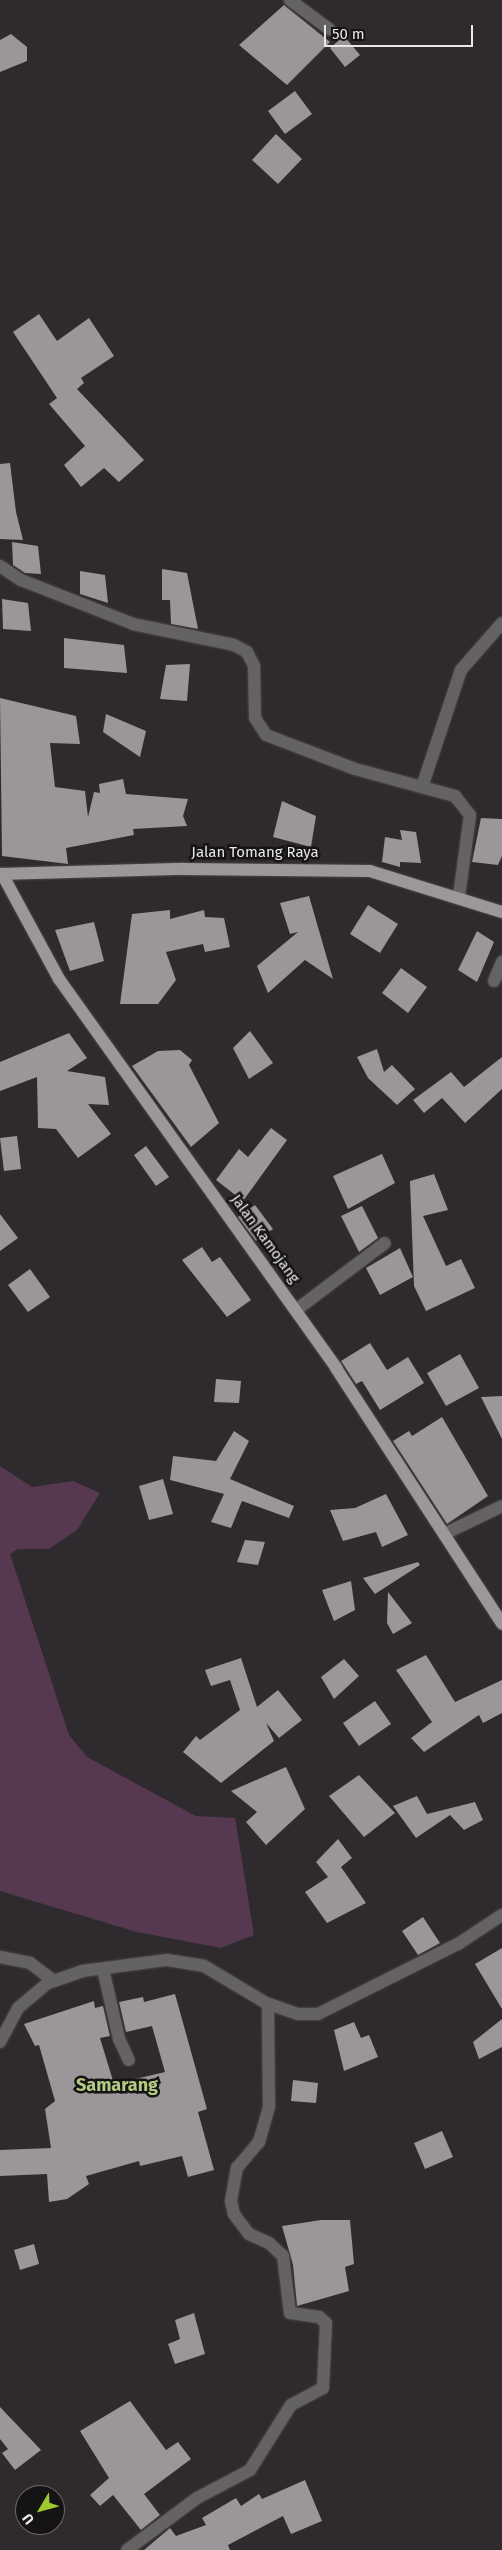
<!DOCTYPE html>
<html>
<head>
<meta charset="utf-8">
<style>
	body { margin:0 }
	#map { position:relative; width:502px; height:2550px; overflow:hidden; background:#2e2a2d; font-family:"Fira Sans",sans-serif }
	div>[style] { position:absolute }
	.green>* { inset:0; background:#563950 }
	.building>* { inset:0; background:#9b969a }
	.roads { filter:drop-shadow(0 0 1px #4c484b) drop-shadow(0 0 1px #4c484b) }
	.minor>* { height:12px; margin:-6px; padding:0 6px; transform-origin:6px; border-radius:6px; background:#646263 }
	.major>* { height:12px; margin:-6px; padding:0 6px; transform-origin:6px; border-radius:6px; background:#9c979b }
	span { translate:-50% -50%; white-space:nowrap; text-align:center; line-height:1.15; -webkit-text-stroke:5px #151314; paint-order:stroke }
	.street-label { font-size:15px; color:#eae7e9 }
	.quarter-label { font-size:18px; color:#b2cb83; font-weight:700 }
	.north { position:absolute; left:15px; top:2485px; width:50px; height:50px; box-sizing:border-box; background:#151314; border:1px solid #6a6869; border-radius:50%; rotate:233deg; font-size:14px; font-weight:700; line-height:20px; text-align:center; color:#eae7e9 }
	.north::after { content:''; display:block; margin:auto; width:18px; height:22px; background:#9fca2d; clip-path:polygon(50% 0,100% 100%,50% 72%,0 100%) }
	.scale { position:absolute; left:324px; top:25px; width:149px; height:22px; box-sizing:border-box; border:2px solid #eae7e9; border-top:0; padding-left:6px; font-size:15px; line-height:18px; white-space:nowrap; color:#eae7e9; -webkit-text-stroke:4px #151314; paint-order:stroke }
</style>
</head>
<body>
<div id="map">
	<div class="green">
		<i style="clip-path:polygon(0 1466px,32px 1487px,73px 1481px,100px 1493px,77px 1530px,49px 1549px,18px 1549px,10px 1554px,69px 1735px,87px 1757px,196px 1816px,235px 1818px,254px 1935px,221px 1948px,137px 1932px,0 1891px)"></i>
	</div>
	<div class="building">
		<i style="clip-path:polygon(284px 5px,330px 42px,287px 85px,239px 45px)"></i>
		<i style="clip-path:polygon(11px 34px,27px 47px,27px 61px,0 72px,0 40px)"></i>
		<i style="clip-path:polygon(344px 36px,360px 55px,345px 67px,330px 48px)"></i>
		<i style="clip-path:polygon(295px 91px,312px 114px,285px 134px,268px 111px)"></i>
		<i style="clip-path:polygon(276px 134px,302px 159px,278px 184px,252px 160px)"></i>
		<i style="clip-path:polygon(39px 314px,57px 341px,89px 318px,114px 356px,81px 378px,84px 383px,77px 389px,144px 460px,119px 482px,104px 468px,81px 487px,64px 465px,85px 446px,49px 404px,57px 398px,13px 332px)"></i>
		<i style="clip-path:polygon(10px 463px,16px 512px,23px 540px,0 539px,0 464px)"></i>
		<i style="clip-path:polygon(12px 542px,38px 546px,41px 574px,25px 573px,13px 565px)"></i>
		<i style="clip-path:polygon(162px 569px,187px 573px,198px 629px,171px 624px,170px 600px,162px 600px)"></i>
		<i style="clip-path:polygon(80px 571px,105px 575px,108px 603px,80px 594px)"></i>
		<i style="clip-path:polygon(2px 599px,28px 603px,31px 631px,3px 629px)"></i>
		<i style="clip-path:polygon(64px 638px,124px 645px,127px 673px,64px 668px)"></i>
		<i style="clip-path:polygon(190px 664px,187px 701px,160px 699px,166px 665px)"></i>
		<i style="clip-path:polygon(0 698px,76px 716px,80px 744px,50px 743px,55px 787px,85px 791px,88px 817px,94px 792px,100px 793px,99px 784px,123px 779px,126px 794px,188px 799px,183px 816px,187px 826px,133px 829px,134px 835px,66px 848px,68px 864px,2px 856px)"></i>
		<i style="clip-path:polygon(106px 714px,146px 731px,140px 757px,103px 732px)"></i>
		<i style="clip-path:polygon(282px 801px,316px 816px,311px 847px,273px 837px)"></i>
		<i style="clip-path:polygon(481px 818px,502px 819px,502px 856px,498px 865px,472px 862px)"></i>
		<i style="clip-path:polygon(400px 830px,416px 832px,421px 863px,400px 862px,400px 867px,382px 862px,385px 837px,402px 840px)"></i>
		<i style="clip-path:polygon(309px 896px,333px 979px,305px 960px,268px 993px,257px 966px,298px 932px,290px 934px,280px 903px)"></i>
		<i style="clip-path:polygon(368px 905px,398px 924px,380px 953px,350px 934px)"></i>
		<i style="clip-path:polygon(170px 910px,170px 919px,204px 910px,205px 917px,224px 918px,230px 947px,205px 952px,203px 944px,166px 952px,176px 980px,158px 1004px,120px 1004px,132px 914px)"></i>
		<i style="clip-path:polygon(94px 922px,104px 961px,70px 971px,55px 930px)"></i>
		<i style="clip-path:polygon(477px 931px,494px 942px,477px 982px,458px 970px)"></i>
		<i style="clip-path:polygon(401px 968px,427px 987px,408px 1013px,382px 993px)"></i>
		<i style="clip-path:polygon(250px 1031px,273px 1063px,249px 1079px,233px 1048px)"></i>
		<i style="clip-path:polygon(69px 1033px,87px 1058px,67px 1071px,105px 1077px,109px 1105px,88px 1104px,111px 1134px,78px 1158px,56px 1129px,38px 1128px,37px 1077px,0 1091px,0 1062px)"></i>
		<i style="clip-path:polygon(377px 1049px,384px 1072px,392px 1065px,415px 1089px,397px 1105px,368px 1078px,357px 1057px)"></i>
		<i style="clip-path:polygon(180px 1050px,192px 1060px,189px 1065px,219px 1123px,191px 1147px,132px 1066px,158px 1051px)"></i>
		<i style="clip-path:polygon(502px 1057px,502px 1089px,465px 1123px,442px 1098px,424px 1113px,413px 1100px,451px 1072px,464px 1087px)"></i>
		<i style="clip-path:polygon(271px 1128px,287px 1140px,243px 1201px,216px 1180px,239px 1149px,248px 1157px)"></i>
		<i style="clip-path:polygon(17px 1136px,21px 1169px,4px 1171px,0 1138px)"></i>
		<i style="clip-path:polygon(146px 1146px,169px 1177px,156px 1186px,134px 1155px)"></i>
		<i style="clip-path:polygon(382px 1154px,395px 1183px,348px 1209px,333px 1176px)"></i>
		<i style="clip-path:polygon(434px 1174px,448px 1210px,423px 1216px,446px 1266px,461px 1259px,475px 1288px,426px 1311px,414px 1286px,410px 1181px)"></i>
		<i style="clip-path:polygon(255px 1205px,273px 1229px,256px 1241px,238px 1217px)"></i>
		<i style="clip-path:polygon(362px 1206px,378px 1238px,359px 1252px,341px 1216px)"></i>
		<i style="clip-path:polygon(0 1214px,18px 1238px,0 1251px)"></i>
		<i style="clip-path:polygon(202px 1247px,212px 1262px,220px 1257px,251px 1300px,227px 1317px,182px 1260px)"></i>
		<i style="clip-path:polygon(400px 1248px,413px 1277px,380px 1295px,366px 1268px)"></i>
		<i style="clip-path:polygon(30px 1269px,50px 1297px,28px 1312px,8px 1285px)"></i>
		<i style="clip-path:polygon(370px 1343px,387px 1370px,408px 1357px,424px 1383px,380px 1410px,362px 1381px,356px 1384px,341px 1361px)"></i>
		<i style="clip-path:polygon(460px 1354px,479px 1388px,446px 1406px,427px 1373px)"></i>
		<i style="clip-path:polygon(216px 1379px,241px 1381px,239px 1403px,214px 1402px)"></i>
		<i style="clip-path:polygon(502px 1396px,502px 1439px,481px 1397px)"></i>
		<i style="clip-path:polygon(442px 1417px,488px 1496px,447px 1524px,393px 1441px,409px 1431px,412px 1436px)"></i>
		<i style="clip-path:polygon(234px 1431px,249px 1441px,230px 1479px,294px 1506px,289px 1518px,242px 1501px,231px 1528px,211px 1522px,224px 1494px,170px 1480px,173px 1456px,216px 1461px)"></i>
		<i style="clip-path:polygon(163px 1479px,173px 1514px,149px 1520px,139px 1486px)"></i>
		<i style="clip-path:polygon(386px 1494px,408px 1535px,382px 1547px,376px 1532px,343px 1541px,330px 1510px,355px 1508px)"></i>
		<i style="clip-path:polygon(245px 1540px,265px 1542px,258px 1565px,237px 1562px)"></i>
		<i style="clip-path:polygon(418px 1562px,420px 1565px,375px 1594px,363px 1578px)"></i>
		<i style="clip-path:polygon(351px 1581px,355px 1610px,334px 1621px,322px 1590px)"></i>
		<i style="clip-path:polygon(388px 1592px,412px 1623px,393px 1634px,387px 1623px)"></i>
		<i style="clip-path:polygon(426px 1655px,455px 1702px,502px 1680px,502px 1713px,483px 1723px,479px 1715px,424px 1752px,411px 1738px,432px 1722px,396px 1670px)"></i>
		<i style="clip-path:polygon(241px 1658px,257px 1707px,278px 1690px,302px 1720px,279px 1738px,266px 1723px,274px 1741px,221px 1783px,183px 1752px,196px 1736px,200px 1740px,240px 1710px,230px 1680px,211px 1686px,205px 1670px)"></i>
		<i style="clip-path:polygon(344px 1659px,359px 1676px,334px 1699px,321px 1677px)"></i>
		<i style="clip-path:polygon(375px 1701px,391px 1724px,359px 1746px,343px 1723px)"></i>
		<i style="clip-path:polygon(286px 1767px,305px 1809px,266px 1845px,246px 1822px,257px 1812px,231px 1791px)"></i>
		<i style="clip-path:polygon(359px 1775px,395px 1813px,364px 1837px,329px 1796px)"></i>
		<i style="clip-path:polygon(417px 1796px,427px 1814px,475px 1802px,483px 1820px,464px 1830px,450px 1815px,416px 1838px,393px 1806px)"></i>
		<i style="clip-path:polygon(338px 1839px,352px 1858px,341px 1867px,366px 1903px,327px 1923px,305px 1892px,328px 1877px,316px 1862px)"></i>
		<i style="clip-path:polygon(423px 1917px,440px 1943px,418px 1955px,402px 1931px)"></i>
		<i style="clip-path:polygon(502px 1948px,502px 2009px,475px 1964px)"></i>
		<i style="clip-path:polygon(175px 1994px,207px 2109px,198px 2112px,214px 2170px,188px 2177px,182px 2156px,140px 2166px,139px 2161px,86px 2176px,89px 2184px,67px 2199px,49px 2202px,47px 2174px,0 2176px,0 2150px,51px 2148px,45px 2109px,55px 2101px,39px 2045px,35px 2046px,24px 2024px,94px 2001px,95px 2008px,103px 2006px,110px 2036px,100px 2038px,114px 2084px,165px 2072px,152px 2026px,126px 2032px,119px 2002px,143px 1997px,144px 2002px)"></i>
		<i style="clip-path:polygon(502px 2019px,502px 2047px,479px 2059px,473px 2042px)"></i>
		<i style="clip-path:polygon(354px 2022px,361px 2038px,369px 2035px,378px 2057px,344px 2071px,334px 2030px)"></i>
		<i style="clip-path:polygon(293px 2080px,318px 2083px,316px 2103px,291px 2101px)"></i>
		<i style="clip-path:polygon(442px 2131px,453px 2157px,425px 2169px,414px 2143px)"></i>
		<i style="clip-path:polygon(321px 2220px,350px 2220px,354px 2264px,345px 2267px,349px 2291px,297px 2306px,293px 2265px,282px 2226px)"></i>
		<i style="clip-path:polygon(34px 2244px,39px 2264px,20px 2270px,14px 2250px)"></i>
		<i style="clip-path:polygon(194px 2313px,205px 2354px,175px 2364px,168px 2344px,180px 2339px,175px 2320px)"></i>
		<i style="clip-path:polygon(130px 2401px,166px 2450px,178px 2442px,191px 2459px,144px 2494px,160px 2515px,141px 2530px,113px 2495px,100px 2506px,90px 2495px,109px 2478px,80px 2431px)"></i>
		<i style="clip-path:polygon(0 2407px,41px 2450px,15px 2470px,2px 2453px,8px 2449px,0 2439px)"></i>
		<i style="clip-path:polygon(305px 2480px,322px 2521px,291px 2534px,283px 2516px,228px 2545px,230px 2550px,144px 2550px,170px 2528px,176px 2536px,206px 2525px,202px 2518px,236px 2498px,241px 2506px,259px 2494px,262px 2499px)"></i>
	</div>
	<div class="roads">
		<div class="minor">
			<i style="left:290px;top:0;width:49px;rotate:36.6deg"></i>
			<i style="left:0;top:566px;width:25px;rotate:34deg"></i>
			<i style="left:21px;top:580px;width:120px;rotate:21.4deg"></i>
			<i style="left:133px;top:624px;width:103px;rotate:11.7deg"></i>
			<i style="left:234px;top:645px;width:15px;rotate:28deg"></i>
			<i style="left:247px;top:652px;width:16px;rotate:63deg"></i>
			<i style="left:254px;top:666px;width:52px;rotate:88.9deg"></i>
			<i style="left:255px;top:718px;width:20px;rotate:57deg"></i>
			<i style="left:266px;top:735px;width:95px;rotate:20.9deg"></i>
			<i style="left:355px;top:769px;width:104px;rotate:15.1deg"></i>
			<i style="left:455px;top:796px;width:24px;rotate:52deg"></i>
			<i style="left:470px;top:815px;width:82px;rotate:97.7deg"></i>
			<i style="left:422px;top:787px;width:123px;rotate:-71.6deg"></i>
			<i style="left:461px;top:670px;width:62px;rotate:-48.9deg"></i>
			<i style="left:494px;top:981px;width:21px;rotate:-67deg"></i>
			<i style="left:296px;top:1310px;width:111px;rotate:-37deg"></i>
			<i style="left:444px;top:1534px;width:64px;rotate:-25.8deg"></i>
			<i style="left:0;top:1957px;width:31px;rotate:11deg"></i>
			<i style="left:30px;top:1963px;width:30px;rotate:37deg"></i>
			<i style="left:103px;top:1969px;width:72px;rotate:77.1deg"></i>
			<i style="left:119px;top:2039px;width:23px;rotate:65deg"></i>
			<i style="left:0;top:2042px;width:38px;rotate:-62deg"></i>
			<i style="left:18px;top:2008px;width:39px;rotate:-40deg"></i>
			<i style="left:48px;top:1983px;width:36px;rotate:-19deg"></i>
			<i style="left:82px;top:1971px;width:86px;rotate:-7.4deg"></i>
			<i style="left:167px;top:1960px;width:37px;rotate:9deg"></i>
			<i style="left:204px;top:1966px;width:72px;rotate:30.8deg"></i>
			<i style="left:266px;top:2003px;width:34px;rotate:19deg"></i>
			<i style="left:298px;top:2014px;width:20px"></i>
			<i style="left:318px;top:2014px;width:157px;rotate:-26.6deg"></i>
			<i style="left:458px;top:1944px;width:53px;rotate:-33.4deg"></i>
			<i style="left:127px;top:2550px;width:87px;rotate:-36.6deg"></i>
			<i style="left:197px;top:2498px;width:60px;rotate:-27.8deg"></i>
			<i style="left:250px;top:2470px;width:77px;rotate:-57.8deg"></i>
			<i style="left:291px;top:2405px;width:36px;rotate:-28deg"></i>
			<i style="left:323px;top:2388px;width:65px;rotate:-87.4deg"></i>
			<i style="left:326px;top:2323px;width:9px;rotate:-139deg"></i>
			<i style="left:319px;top:2317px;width:29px;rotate:-172deg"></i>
			<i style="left:290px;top:2313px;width:57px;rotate:-97deg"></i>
			<i style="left:283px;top:2256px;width:19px;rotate:-137deg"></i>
			<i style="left:269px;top:2243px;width:22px;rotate:-156deg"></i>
			<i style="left:249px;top:2234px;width:25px;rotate:-127deg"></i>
			<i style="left:234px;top:2214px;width:13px;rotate:-103deg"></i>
			<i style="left:231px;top:2201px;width:34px;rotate:-80deg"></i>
			<i style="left:237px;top:2168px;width:34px;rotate:-50deg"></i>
			<i style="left:259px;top:2142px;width:37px;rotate:-74deg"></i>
			<i style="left:269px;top:2106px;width:102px;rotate:-90.6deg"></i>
		</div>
		<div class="major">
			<i style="left:0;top:874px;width:184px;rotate:-1.6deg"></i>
			<i style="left:184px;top:869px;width:186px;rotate:0.6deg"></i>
			<i style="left:370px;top:871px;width:138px;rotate:17.3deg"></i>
			<i style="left:2px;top:874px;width:119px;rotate:61.5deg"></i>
			<i style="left:59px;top:979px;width:478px;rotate:54.5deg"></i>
			<i style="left:336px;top:1368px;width:305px;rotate:57deg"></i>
		</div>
	</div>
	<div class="street-label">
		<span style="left:255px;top:853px">Jalan Tomang Raya</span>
		<span style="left:265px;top:1239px;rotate:54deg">Jalan Kamojang</span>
	</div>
	<div class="quarter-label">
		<span style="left:117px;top:2085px">Samarang</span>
	</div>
	<div class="north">U</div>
	<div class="scale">50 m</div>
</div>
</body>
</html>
